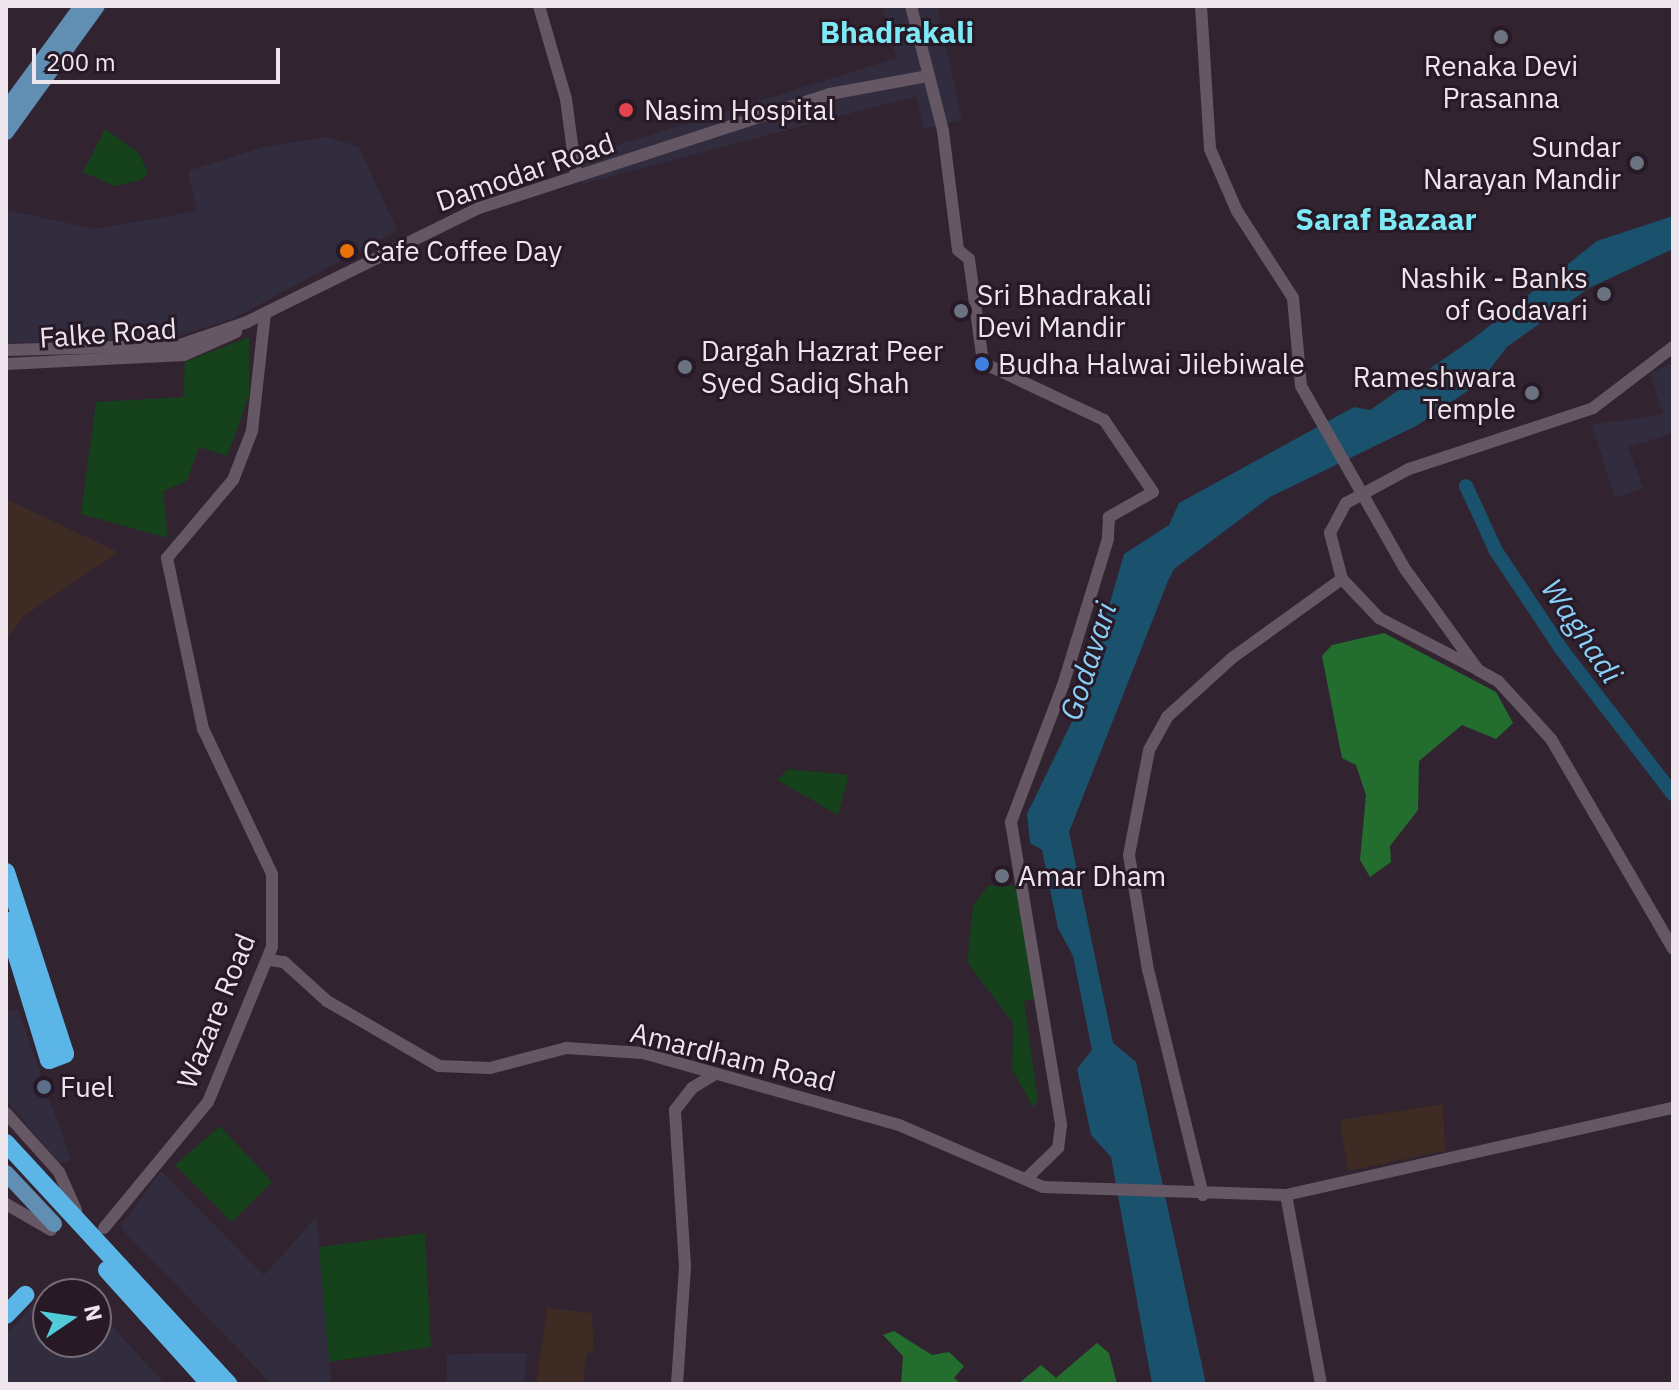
<!DOCTYPE html>
<html>
<head>
<meta charset="utf-8">
<style>
	body { margin:0 }
	#map { position:relative; width:1679px; height:1390px; overflow:hidden; background:#312430; font-family:"IBM Plex Sans",sans-serif }
	div>[style] { position:absolute }
	.commercial>* { inset:0; background:#312d3e }
	.industrial>* { inset:0; background:#3d2b24 }
	.green>* { inset:0; background:#15411b }
	.forest>* { inset:0; background:#236e2f }
	.water>* { inset:0; background:#1a516d }
	.river>* { height:14px; margin:-7px; padding:0 7px; transform-origin:7px; border-radius:7px; background:#1a516d }
	.minor>* { height:12px; margin:-6px; padding:0 6px; transform-origin:6px; border-radius:6px; background:#665765 }
	.major>* { height:16px; margin:-8px; padding:0 8px; transform-origin:8px; border-radius:8px; background:#608fb3 }
	.highway>* { height:18px; margin:-9px; padding:0 9px; transform-origin:9px; border-radius:9px; background:#5cb5e7 }
	.dots>* { width:22px; height:22px; translate:-50% -50%; box-sizing:border-box; border:4px solid #271a26; border-radius:50% }
	span { translate:-50% -50%; white-space:nowrap; text-align:center; line-height:1.15; -webkit-text-stroke:6px #271a26; paint-order:stroke }
	.poi-label { font-size:28px; color:#eee5ed }
	.left { translate:0 -50%; text-align:left }
	.right { translate:-100% -50%; text-align:right }
	.street-label { font-size:28px; color:#eee5ed }
	.neighbourhood-label { font-size:30px; color:#7ee8f5; font-weight:700 }
	.water-label { font-size:30px; color:#89cff8; font-style:italic }
	.frame { position:absolute; inset:0; border:8px solid #eee5ed; pointer-events:none }
	.north { position:absolute; left:32px; top:1278px; width:80px; height:80px; box-sizing:border-box; background:#271a26; border:2px solid #776b76; border-radius:50%; rotate:77deg; font-size:22px; font-weight:700; line-height:32px; text-align:center; color:#eee5ed }
	.north::after { content:''; display:block; margin:auto; width:28px; height:36px; background:#52cbd9; clip-path:polygon(50% 0,100% 100%,50% 72%,0 100%) }
	.scale { position:absolute; left:32px; top:48px; width:248px; height:36px; box-sizing:border-box; border:4px solid #eee5ed; border-top:0; padding-left:10px; font-size:24px; line-height:28px; white-space:nowrap; color:#eee5ed; -webkit-text-stroke:6px #271a26; paint-order:stroke }
</style>
</head>
<body>
<div id="map">
	<div class="commercial">
		<i style="clip-path:polygon(882px 6px,937px 6px,962px 120px,924px 129px,916px 96px,582px 184px,579px 157px,897px 58px)"></i>
		<i style="clip-path:polygon(328px 137px,359px 147px,397px 230px,234px 318px,169px 339px,6px 343px,6px 210px,95px 229px,197px 211px,188px 171px,267px 146px)"></i>
		<i style="clip-path:polygon(1673px 363px,1673px 433px,1628px 447px,1643px 488px,1615px 498px,1592px 425px,1663px 414px,1650px 373px)"></i>
		<i style="clip-path:polygon(18px 1010px,71px 1160px,59px 1164px,6px 1099px,6px 1011px)"></i>
		<i style="clip-path:polygon(161px 1171px,264px 1275px,317px 1217px,331px 1384px,272px 1384px,120px 1227px)"></i>
		<i style="clip-path:polygon(50px 1287px,79px 1294px,48px 1294px,48px 1342px,96px 1342px,96px 1309px,165px 1384px,6px 1384px,6px 1334px)"></i>
		<i style="clip-path:polygon(527px 1353px,524px 1384px,447px 1384px,447px 1354px)"></i>
	</div>
	<div class="industrial">
		<i style="clip-path:polygon(6px 499px,118px 552px,24px 616px,6px 639px)"></i>
		<i style="clip-path:polygon(1443px 1104px,1445px 1151px,1348px 1171px,1340px 1120px)"></i>
		<i style="clip-path:polygon(547px 1308px,592px 1313px,594px 1353px,587px 1353px,583px 1384px,536px 1384px)"></i>
	</div>
	<div class="green">
		<i style="clip-path:polygon(105px 129px,138px 152px,148px 172px,142px 180px,114px 186px,83px 172px)"></i>
		<i style="clip-path:polygon(249px 337px,249px 396px,227px 456px,199px 447px,187px 481px,163px 491px,168px 538px,81px 514px,96px 402px,183px 397px,185px 362px)"></i>
		<i style="clip-path:polygon(788px 769px,849px 775px,838px 815px,777px 780px)"></i>
		<i style="clip-path:polygon(988px 886px,1019px 886px,1036px 999px,1024px 1001px,1038px 1101px,1033px 1107px,1012px 1069px,1013px 1023px,967px 962px,973px 906px)"></i>
		<i style="clip-path:polygon(220px 1126px,272px 1182px,232px 1222px,175px 1165px)"></i>
		<i style="clip-path:polygon(425px 1233px,431px 1347px,329px 1362px,319px 1247px)"></i>
	</div>
	<div class="forest">
		<i style="clip-path:polygon(1384px 633px,1496px 692px,1513px 723px,1496px 739px,1462px 725px,1419px 761px,1418px 810px,1390px 846px,1391px 862px,1370px 877px,1360px 860px,1366px 795px,1356px 765px,1342px 758px,1322px 656px,1332px 645px)"></i>
		<i style="clip-path:polygon(894px 1331px,932px 1355px,949px 1352px,964px 1366px,954px 1378px,961px 1384px,901px 1384px,903px 1356px,883px 1335px)"></i>
		<i style="clip-path:polygon(1097px 1343px,1109px 1353px,1117px 1384px,1018px 1384px,1041px 1365px,1056px 1378px)"></i>
	</div>
	<div class="water">
		<i style="clip-path:polygon(1673px 216px,1673px 249px,1589px 288px,1507px 347px,1479px 383px,1418px 425px,1270px 497px,1174px 569px,1168px 581px,1069px 832px,1113px 1043px,1136px 1062px,1206px 1384px,1152px 1384px,1111px 1157px,1091px 1135px,1077px 1069px,1092px 1050px,1073px 956px,1058px 928px,1042px 850px,1030px 843px,1027px 814px,1081px 703px,1124px 554px,1169px 525px,1179px 503px,1354px 407px,1370px 410px,1474px 338px,1597px 241px)"></i>
	</div>
	<div class="river">
		<i style="left:1466px;top:486px;width:72px;rotate:65.2deg"></i>
		<i style="left:1496px;top:551px;width:119px;rotate:56.3deg"></i>
		<i style="left:1562px;top:650px;width:182px;rotate:52.4deg"></i>
	</div>
	<div class="minor">
		<i style="left:539px;top:6px;width:97px;rotate:73.8deg"></i>
		<i style="left:566px;top:99px;width:76px;rotate:82.4deg"></i>
		<i style="left:911px;top:6px;width:129px;rotate:75.6deg"></i>
		<i style="left:943px;top:131px;width:120px;rotate:82.8deg"></i>
		<i style="left:958px;top:250px;width:14px;rotate:39deg"></i>
		<i style="left:969px;top:259px;width:105px;rotate:82.3deg"></i>
		<i style="left:983px;top:363px;width:134px;rotate:25.2deg"></i>
		<i style="left:1104px;top:420px;width:87px;rotate:55.8deg"></i>
		<i style="left:1153px;top:492px;width:51px;rotate:150.4deg"></i>
		<i style="left:1109px;top:517px;width:22px;rotate:93deg"></i>
		<i style="left:1108px;top:539px;width:153px;rotate:107.1deg"></i>
		<i style="left:1063px;top:685px;width:147px;rotate:110.8deg"></i>
		<i style="left:1011px;top:822px;width:307px;rotate:80.6deg"></i>
		<i style="left:1061px;top:1125px;width:23px;rotate:97deg"></i>
		<i style="left:1058px;top:1148px;width:43px;rotate:135.9deg"></i>
		<i style="left:1201px;top:6px;width:143px;rotate:86.4deg"></i>
		<i style="left:1210px;top:149px;width:68px;rotate:66.5deg"></i>
		<i style="left:1237px;top:211px;width:103px;rotate:57.2deg"></i>
		<i style="left:1293px;top:298px;width:88px;rotate:84.8deg"></i>
		<i style="left:1301px;top:386px;width:210px;rotate:60.4deg"></i>
		<i style="left:1405px;top:569px;width:125px;rotate:54.1deg"></i>
		<i style="left:1478px;top:670px;width:23px;rotate:29deg"></i>
		<i style="left:1498px;top:681px;width:79px;rotate:47.6deg"></i>
		<i style="left:1551px;top:739px;width:243px;rotate:59.8deg"></i>
		<i style="left:6px;top:350px;width:174px;rotate:-1.6deg"></i>
		<i style="left:180px;top:345px;width:71px;rotate:-18.9deg"></i>
		<i style="left:247px;top:322px;width:258px;rotate:-26.2deg"></i>
		<i style="left:479px;top:208px;width:369px;rotate:-18deg"></i>
		<i style="left:830px;top:94px;width:100px;rotate:-10.4deg"></i>
		<i style="left:6px;top:364px;width:178px;rotate:-2.9deg"></i>
		<i style="left:184px;top:355px;width:57px;rotate:-23.9deg"></i>
		<i style="left:1342px;top:579px;width:54px;rotate:46.5deg"></i>
		<i style="left:1379px;top:618px;width:108px;rotate:27.5deg"></i>
		<i style="left:269px;top:960px;width:15px;rotate:8deg"></i>
		<i style="left:284px;top:962px;width:58px;rotate:42.2deg"></i>
		<i style="left:327px;top:1001px;width:129px;rotate:30.1deg"></i>
		<i style="left:439px;top:1066px;width:51px;rotate:2.2deg"></i>
		<i style="left:490px;top:1068px;width:79px;rotate:-14.7deg"></i>
		<i style="left:566px;top:1048px;width:77px;rotate:3.7deg"></i>
		<i style="left:643px;top:1053px;width:266px;rotate:15.7deg"></i>
		<i style="left:899px;top:1125px;width:157px;rotate:23.3deg"></i>
		<i style="left:1043px;top:1187px;width:243px;rotate:1.9deg"></i>
		<i style="left:1286px;top:1195px;width:397px;rotate:-12.7deg"></i>
		<i style="left:6px;top:1113px;width:79px;rotate:48.1deg"></i>
		<i style="left:59px;top:1172px;width:42px;rotate:65.9deg"></i>
		<i style="left:1203px;top:1195px;width:232px;rotate:-103.7deg"></i>
		<i style="left:1148px;top:970px;width:117px;rotate:-99.4deg"></i>
		<i style="left:1129px;top:855px;width:107px;rotate:-79.2deg"></i>
		<i style="left:1149px;top:750px;width:38px;rotate:-61deg"></i>
		<i style="left:1167px;top:717px;width:88px;rotate:-42.2deg"></i>
		<i style="left:1232px;top:658px;width:135px;rotate:-35.7deg"></i>
		<i style="left:1342px;top:579px;width:48px;rotate:-104.6deg"></i>
		<i style="left:1330px;top:533px;width:34px;rotate:-62deg"></i>
		<i style="left:1346px;top:503px;width:72px;rotate:-28.4deg"></i>
		<i style="left:1409px;top:469px;width:194px;rotate:-18.3deg"></i>
		<i style="left:1593px;top:408px;width:101px;rotate:-37.3deg"></i>
		<i style="left:1286px;top:1195px;width:192px;rotate:79.5deg"></i>
		<i style="left:6px;top:1204px;width:52px;rotate:30deg"></i>
		<i style="left:104px;top:1228px;width:163px;rotate:-50.5deg"></i>
		<i style="left:208px;top:1102px;width:168px;rotate:-67.6deg"></i>
		<i style="left:272px;top:947px;width:73px;rotate:-90deg"></i>
		<i style="left:272px;top:874px;width:161px;rotate:-115.4deg"></i>
		<i style="left:203px;top:729px;width:175px;rotate:-101.9deg"></i>
		<i style="left:167px;top:558px;width:102px;rotate:-49.8deg"></i>
		<i style="left:233px;top:480px;width:53px;rotate:-68.8deg"></i>
		<i style="left:252px;top:431px;width:118px;rotate:-83.7deg"></i>
		<i style="left:677px;top:1384px;width:118px;rotate:-86.1deg"></i>
		<i style="left:685px;top:1266px;width:156px;rotate:-93.7deg"></i>
		<i style="left:675px;top:1110px;width:28px;rotate:-52deg"></i>
		<i style="left:692px;top:1088px;width:26px;rotate:-31deg"></i>
	</div>
	<div class="major">
		<i style="left:6px;top:110px;width:129px;rotate:-53.8deg"></i>
		<i style="left:6px;top:132px;width:155px;rotate:-54.2deg"></i>
		<i style="left:6px;top:1173px;width:70px;rotate:46.7deg"></i>
	</div>
	<div class="highway">
		<i style="left:6px;top:872px;width:191px;rotate:72deg"></i>
		<i style="left:65px;top:1054px;width:17px;rotate:159deg"></i>
		<i style="left:49px;top:1060px;width:146px;rotate:-107.1deg"></i>
		<i style="left:6px;top:1143px;width:328px;rotate:47.3deg"></i>
		<i style="left:107px;top:1270px;width:154px;rotate:47.9deg"></i>
		<i style="left:6px;top:1315px;width:28px;rotate:-46deg"></i>
	</div>
	<div class="dots">
		<i style="left:1501px;top:37px;background:#6b7280"></i>
		<i style="left:626px;top:110px;background:#e0444e"></i>
		<i style="left:1637px;top:163px;background:#6b7280"></i>
		<i style="left:347px;top:251px;background:#e8710a"></i>
		<i style="left:1604px;top:294px;background:#6b7280"></i>
		<i style="left:961px;top:311px;background:#6b7280"></i>
		<i style="left:982px;top:364px;background:#3f7fe0"></i>
		<i style="left:685px;top:367px;background:#6b7280"></i>
		<i style="left:1532px;top:393px;background:#6b7280"></i>
		<i style="left:1002px;top:876px;background:#6b7280"></i>
		<i style="left:44px;top:1087px;background:#5c6f8a"></i>
	</div>
	<div class="poi-label">
		<span style="left:1501px;top:82px">Renaka Devi<br>Prasanna</span>
		<span class="left" style="left:644px;top:110px">Nasim Hospital</span>
		<span class="right" style="left:1621px;top:163px">Sundar<br>Narayan Mandir</span>
		<span class="left" style="left:363px;top:251px">Cafe Coffee Day</span>
		<span class="right" style="left:1588px;top:294px">Nashik - Banks<br>of Godavari</span>
		<span class="left" style="left:977px;top:311px">Sri Bhadrakali<br>Devi Mandir</span>
		<span class="left" style="left:701px;top:367px">Dargah Hazrat Peer<br>Syed Sadiq Shah</span>
		<span class="left" style="left:998px;top:364px">Budha Halwai Jilebiwale</span>
		<span class="right" style="left:1516px;top:393px">Rameshwara<br>Temple</span>
		<span class="left" style="left:1018px;top:876px">Amar Dham</span>
		<span class="left" style="left:60px;top:1087px">Fuel</span>
	</div>
	<div class="street-label">
		<span style="left:525px;top:172px;rotate:-19deg">Damodar Road</span>
		<span style="left:108px;top:333px;rotate:-4deg">Falke Road</span>
		<span style="left:216px;top:1011px;rotate:-68deg">Wazare Road</span>
		<span style="left:733px;top:1057px;rotate:14deg">Amardham Road</span>
	</div>
	<div class="neighbourhood-label">
		<span style="left:897px;top:32px">Bhadrakali</span>
		<span style="left:1386px;top:219px">Saraf Bazaar</span>
	</div>
	<div class="water-label">
		<span style="left:1582px;top:631px;rotate:56deg">Waghadi</span>
		<span style="left:1088px;top:661px;rotate:-72deg">Godavari</span>
	</div>
	<div class="frame"></div>
	<div class="north">N</div>
	<div class="scale">200 m</div>
</div>
</body>
</html>
